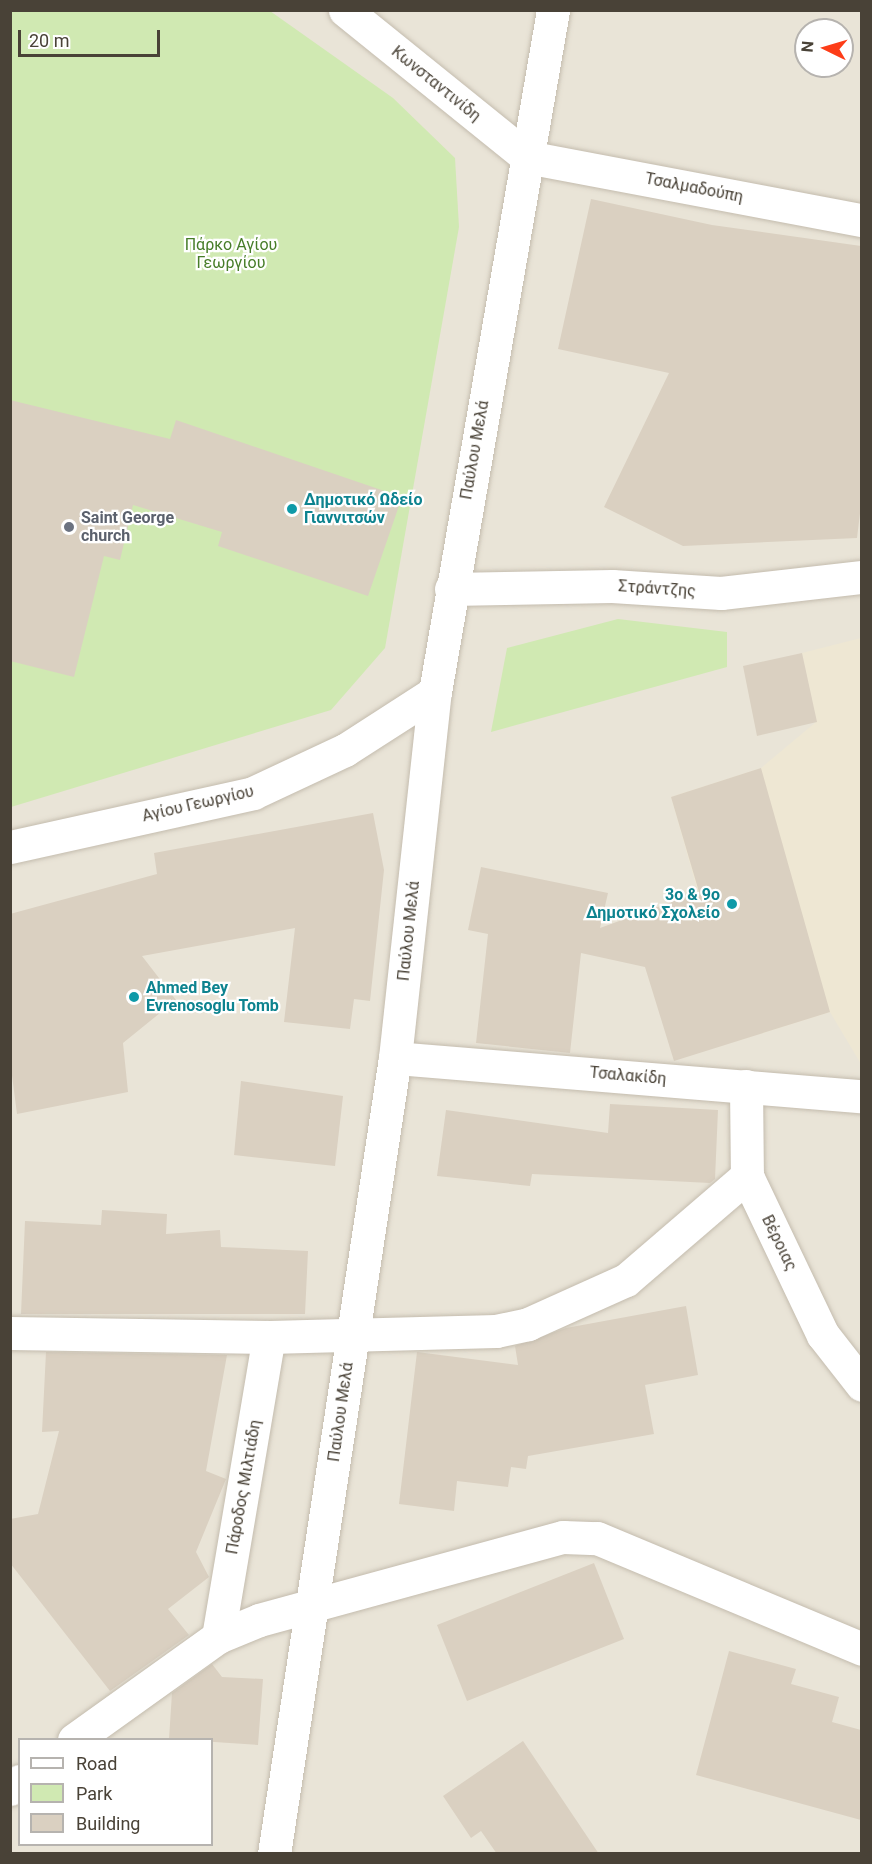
<!DOCTYPE html>
<html>
<head>
<meta charset="utf-8">
<style>
	body { margin:0 }
	#map { position:relative; width:872px; height:1864px; overflow:hidden; background:#f5f1e9; font-family:Roboto,sans-serif }
	div>[style] { position:absolute }
	.residential>* { inset:0; background:#e9e4d7 }
	.education>* { inset:0; background:#eee7d3 }
	.green>* { inset:0; background:#d0e9b2 }
	.building>* { inset:0; background:#dad0c1 }
	.roads { filter:drop-shadow(0 0 2px #c4bcae) drop-shadow(0 0 2px #c4bcae) }
	.minor>* { height:33px; margin:-16.5px; padding:0 16.5px; transform-origin:16.5px; border-radius:16.5px; background:#fff }
	.dots>* { width:16px; height:16px; translate:-50% -50%; box-sizing:border-box; border:3px solid #fff; border-radius:50% }
	span { translate:-50% -50%; white-space:nowrap; text-align:center; line-height:1.15; -webkit-text-stroke:4.5px #fff; paint-order:stroke }
	.street-label { font-size:16px; color:#494237 }
	.park-label { font-size:16px; color:#477d29 }
	.culture-label { font-size:16px; color:#0d838f; font-weight:700 }
	.left { translate:0 -50%; text-align:left }
	.right { translate:-100% -50%; text-align:right }
	.worship-label { font-size:16px; color:#5b616d; font-weight:700 }
	.frame { position:absolute; inset:0; border:12px solid #494237; pointer-events:none }
	.legend { position:absolute; left:18px; top:1738px; width:195px; height:108px; box-sizing:border-box; background:#fff; border:2px solid #b6b3af; margin:0; padding:8px 10px; list-style:none; font-size:18px; color:#494237 }
	.legend li { display:flex; align-items:center; gap:12px; height:30px }
	.legend b { width:30px; border:2px solid #b6b3af }
	.north { position:absolute; left:794px; top:18px; width:60px; height:60px; box-sizing:border-box; background:#fff; border:2px solid #b6b3af; border-radius:50%; rotate:275deg; font-size:16px; font-weight:700; line-height:24px; text-align:center; color:#494237 }
	.north::after { content:''; display:block; margin:auto; width:21px; height:27px; background:#fd3d18; clip-path:polygon(50% 0,100% 100%,50% 72%,0 100%) }
	.scale { position:absolute; left:18px; top:30px; width:142px; height:27px; box-sizing:border-box; border:3px solid #494237; border-top:0; padding-left:8px; font-size:18px; line-height:21px; white-space:nowrap; color:#494237; -webkit-text-stroke:4px #fff; paint-order:stroke }
</style>
</head>
<body>
<div id="map">
	<div class="residential">
		<i style="clip-path:polygon(evenodd,11px 11px,861px 11px,861px 1853px,11px 1853px,11px 11px,806px 30px,842px 30px,842px 66px,806px 66px,806px 30px,11px 11px,20px 1740px,212px 1740px,212px 1844px,20px 1844px,20px 1740px)"></i>
	</div>
	<div class="education">
		<i style="clip-path:polygon(861px 638px,861px 1064px,830px 1012px,737px 1041px,672px 1053px,630px 917px,698px 892px,671px 797px,761px 768px,816px 722px,802px 653px)"></i>
	</div>
	<div class="green">
		<i style="clip-path:polygon(11px 11px,270px 11px,393px 98px,455px 158px,459px 227px,385px 648px,331px 710px,11px 807px)"></i>
		<i style="clip-path:polygon(618px 619px,727px 632px,727px 667px,491px 732px,507px 648px)"></i>
	</div>
	<div class="building">
		<i style="clip-path:polygon(591px 199px,712px 225px,861px 246px,861px 505px,857px 538px,683px 546px,604px 507px,669px 373px,558px 349px)"></i>
		<i style="clip-path:polygon(10px 400px,170px 439px,176px 420px,402px 497px,368px 596px,218px 546px,222px 532px,133px 505px,120px 560px,104px 556px,74px 677px,10px 661px)"></i>
		<i style="clip-path:polygon(802px 653px,817px 722px,757px 736px,743px 666px)"></i>
		<i style="clip-path:polygon(761px 768px,830px 1012px,674px 1061px,645px 967px,581px 953px,570px 1053px,476px 1043px,488px 934px,468px 930px,481px 867px,608px 893px,600px 928px,699px 892px,671px 797px)"></i>
		<i style="clip-path:polygon(373px 813px,384px 870px,370px 1001px,354px 999px,350px 1029px,284px 1022px,295px 928px,142px 956px,176px 1000px,123px 1043px,128px 1092px,17px 1114px,10px 1060px,10px 914px,157px 874px,154px 853px)"></i>
		<i style="clip-path:polygon(241px 1081px,343px 1096px,335px 1166px,234px 1155px)"></i>
		<i style="clip-path:polygon(610px 1104px,718px 1110px,715px 1179px,710px 1183px,532px 1174px,530px 1186px,437px 1176px,446px 1110px,608px 1133px)"></i>
		<i style="clip-path:polygon(102px 1210px,167px 1214px,166px 1234px,220px 1230px,221px 1247px,308px 1251px,305px 1314px,21px 1314px,25px 1221px,101px 1225px)"></i>
		<i style="clip-path:polygon(686px 1306px,698px 1375px,645px 1385px,654px 1434px,528px 1456px,526px 1469px,511px 1467px,508px 1487px,457px 1481px,454px 1511px,399px 1504px,417px 1352px,518px 1365px,515px 1346px,566px 1328px)"></i>
		<i style="clip-path:polygon(46px 1352px,227px 1355px,206px 1471px,226px 1479px,196px 1552px,209px 1577px,168px 1609px,189px 1635px,110px 1691px,10px 1563px,10px 1519px,38px 1514px,59px 1431px,42px 1432px)"></i>
		<i style="clip-path:polygon(594px 1563px,624px 1639px,467px 1701px,437px 1625px)"></i>
		<i style="clip-path:polygon(729px 1651px,796px 1669px,791px 1684px,839px 1697px,832px 1722px,861px 1730px,861px 1820px,696px 1775px)"></i>
		<i style="clip-path:polygon(212px 1664px,222px 1677px,263px 1679px,258px 1745px,169px 1739px,172px 1693px)"></i>
		<i style="clip-path:polygon(523px 1741px,599px 1854px,497px 1854px,481px 1831px,471px 1838px,443px 1796px)"></i>
	</div>
	<div class="roads">
		<div class="minor">
			<i style="left:345px;top:10px;width:234px;rotate:38.9deg"></i>
			<i style="left:527px;top:157px;width:341px;rotate:10.7deg"></i>
			<i style="left:451px;top:589px;width:161px;rotate:-1.1deg"></i>
			<i style="left:612px;top:586px;width:109px;rotate:3.7deg"></i>
			<i style="left:721px;top:593px;width:142px;rotate:-6.5deg"></i>
			<i style="left:10px;top:847px;width:249px;rotate:-12.5deg"></i>
			<i style="left:253px;top:793px;width:102px;rotate:-25.1deg"></i>
			<i style="left:345px;top:750px;width:107px;rotate:-32.8deg"></i>
			<i style="left:395px;top:1058px;width:469px;rotate:4.7deg"></i>
			<i style="left:746px;top:1086px;width:90px;rotate:89.4deg"></i>
			<i style="left:747px;top:1176px;width:176px;rotate:64.5deg"></i>
			<i style="left:823px;top:1335px;width:63px;rotate:52deg"></i>
			<i style="left:10px;top:1333px;width:259px;rotate:0.9deg"></i>
			<i style="left:269px;top:1337px;width:227px;rotate:-1.5deg"></i>
			<i style="left:496px;top:1331px;width:33px;rotate:-12deg"></i>
			<i style="left:528px;top:1324px;width:107px;rotate:-24.2deg"></i>
			<i style="left:626px;top:1280px;width:160px;rotate:-40.7deg"></i>
			<i style="left:218px;top:1637px;width:304px;rotate:-80.4deg"></i>
			<i style="left:74px;top:1740px;width:177px;rotate:-35.6deg"></i>
			<i style="left:218px;top:1637px;width:44px;rotate:-22.5deg"></i>
			<i style="left:259px;top:1620px;width:315px;rotate:-15.3deg"></i>
			<i style="left:563px;top:1537px;width:34px;rotate:2deg"></i>
			<i style="left:597px;top:1538px;width:287px;rotate:22.7deg"></i>
			<i style="left:10px;top:1789px;width:13px;rotate:-39deg"></i>
			<i style="left:274px;top:1854px;width:805px;rotate:-81.36deg"></i>
			<i style="left:395px;top:1058px;width:368px;rotate:-83.8deg"></i>
			<i style="left:435px;top:692px;width:692px;rotate:-80.18deg"></i>
		</div>
	</div>
	<div class="dots">
		<i style="left:292px;top:509px;background:#0f9aa8"></i>
		<i style="left:69px;top:527px;background:#6b7280"></i>
		<i style="left:732px;top:904px;background:#0f9aa8"></i>
		<i style="left:134px;top:997px;background:#0f9aa8"></i>
	</div>
	<div class="street-label">
		<span style="left:436px;top:84px;rotate:39deg">Κωνσταντινίδη</span>
		<span style="left:694px;top:188px;rotate:11deg">Τσαλμαδούπη</span>
		<span style="left:475px;top:450px;rotate:-80deg">Παύλου Μελά</span>
		<span style="left:657px;top:589px;rotate:4deg">Στράντζης</span>
		<span style="left:198px;top:804px;rotate:-13deg">Αγίου Γεωργίου</span>
		<span style="left:409px;top:931px;rotate:-84deg">Παύλου Μελά</span>
		<span style="left:628px;top:1076px;rotate:5deg">Τσαλακίδη</span>
		<span style="left:779px;top:1243px;rotate:64deg">Βέροιας</span>
		<span style="left:341px;top:1412px;rotate:-82deg">Παύλου Μελά</span>
		<span style="left:244px;top:1487px;rotate:-80deg">Πάροδος Μιλτιάδη</span>
	</div>
	<div class="park-label">
		<span style="left:231px;top:254px">Πάρκο Αγίου<br>Γεωργίου</span>
	</div>
	<div class="culture-label">
		<span class="left" style="left:304px;top:509px">Δημοτικό Ωδείο<br>Γιαννιτσών</span>
		<span class="right" style="left:720px;top:904px">3ο &amp; 9ο<br>Δημοτικό Σχολείο</span>
		<span class="left" style="left:146px;top:997px">Ahmed Bey<br>Evrenosoglu Tomb</span>
	</div>
	<div class="worship-label">
		<span class="left" style="left:81px;top:527px">Saint George<br>church</span>
	</div>
	<div class="frame"></div>
	<ul class="legend">
	<li><b style="height:8px;background:#fff"></b>Road</li>
	<li><b style="height:16px;background:#d0e9b2"></b>Park</li>
	<li><b style="height:16px;background:#dad0c1"></b>Building</li>
	</ul>
	<div class="north">N</div>
	<div class="scale">20 m</div>
</div>
</body>
</html>
